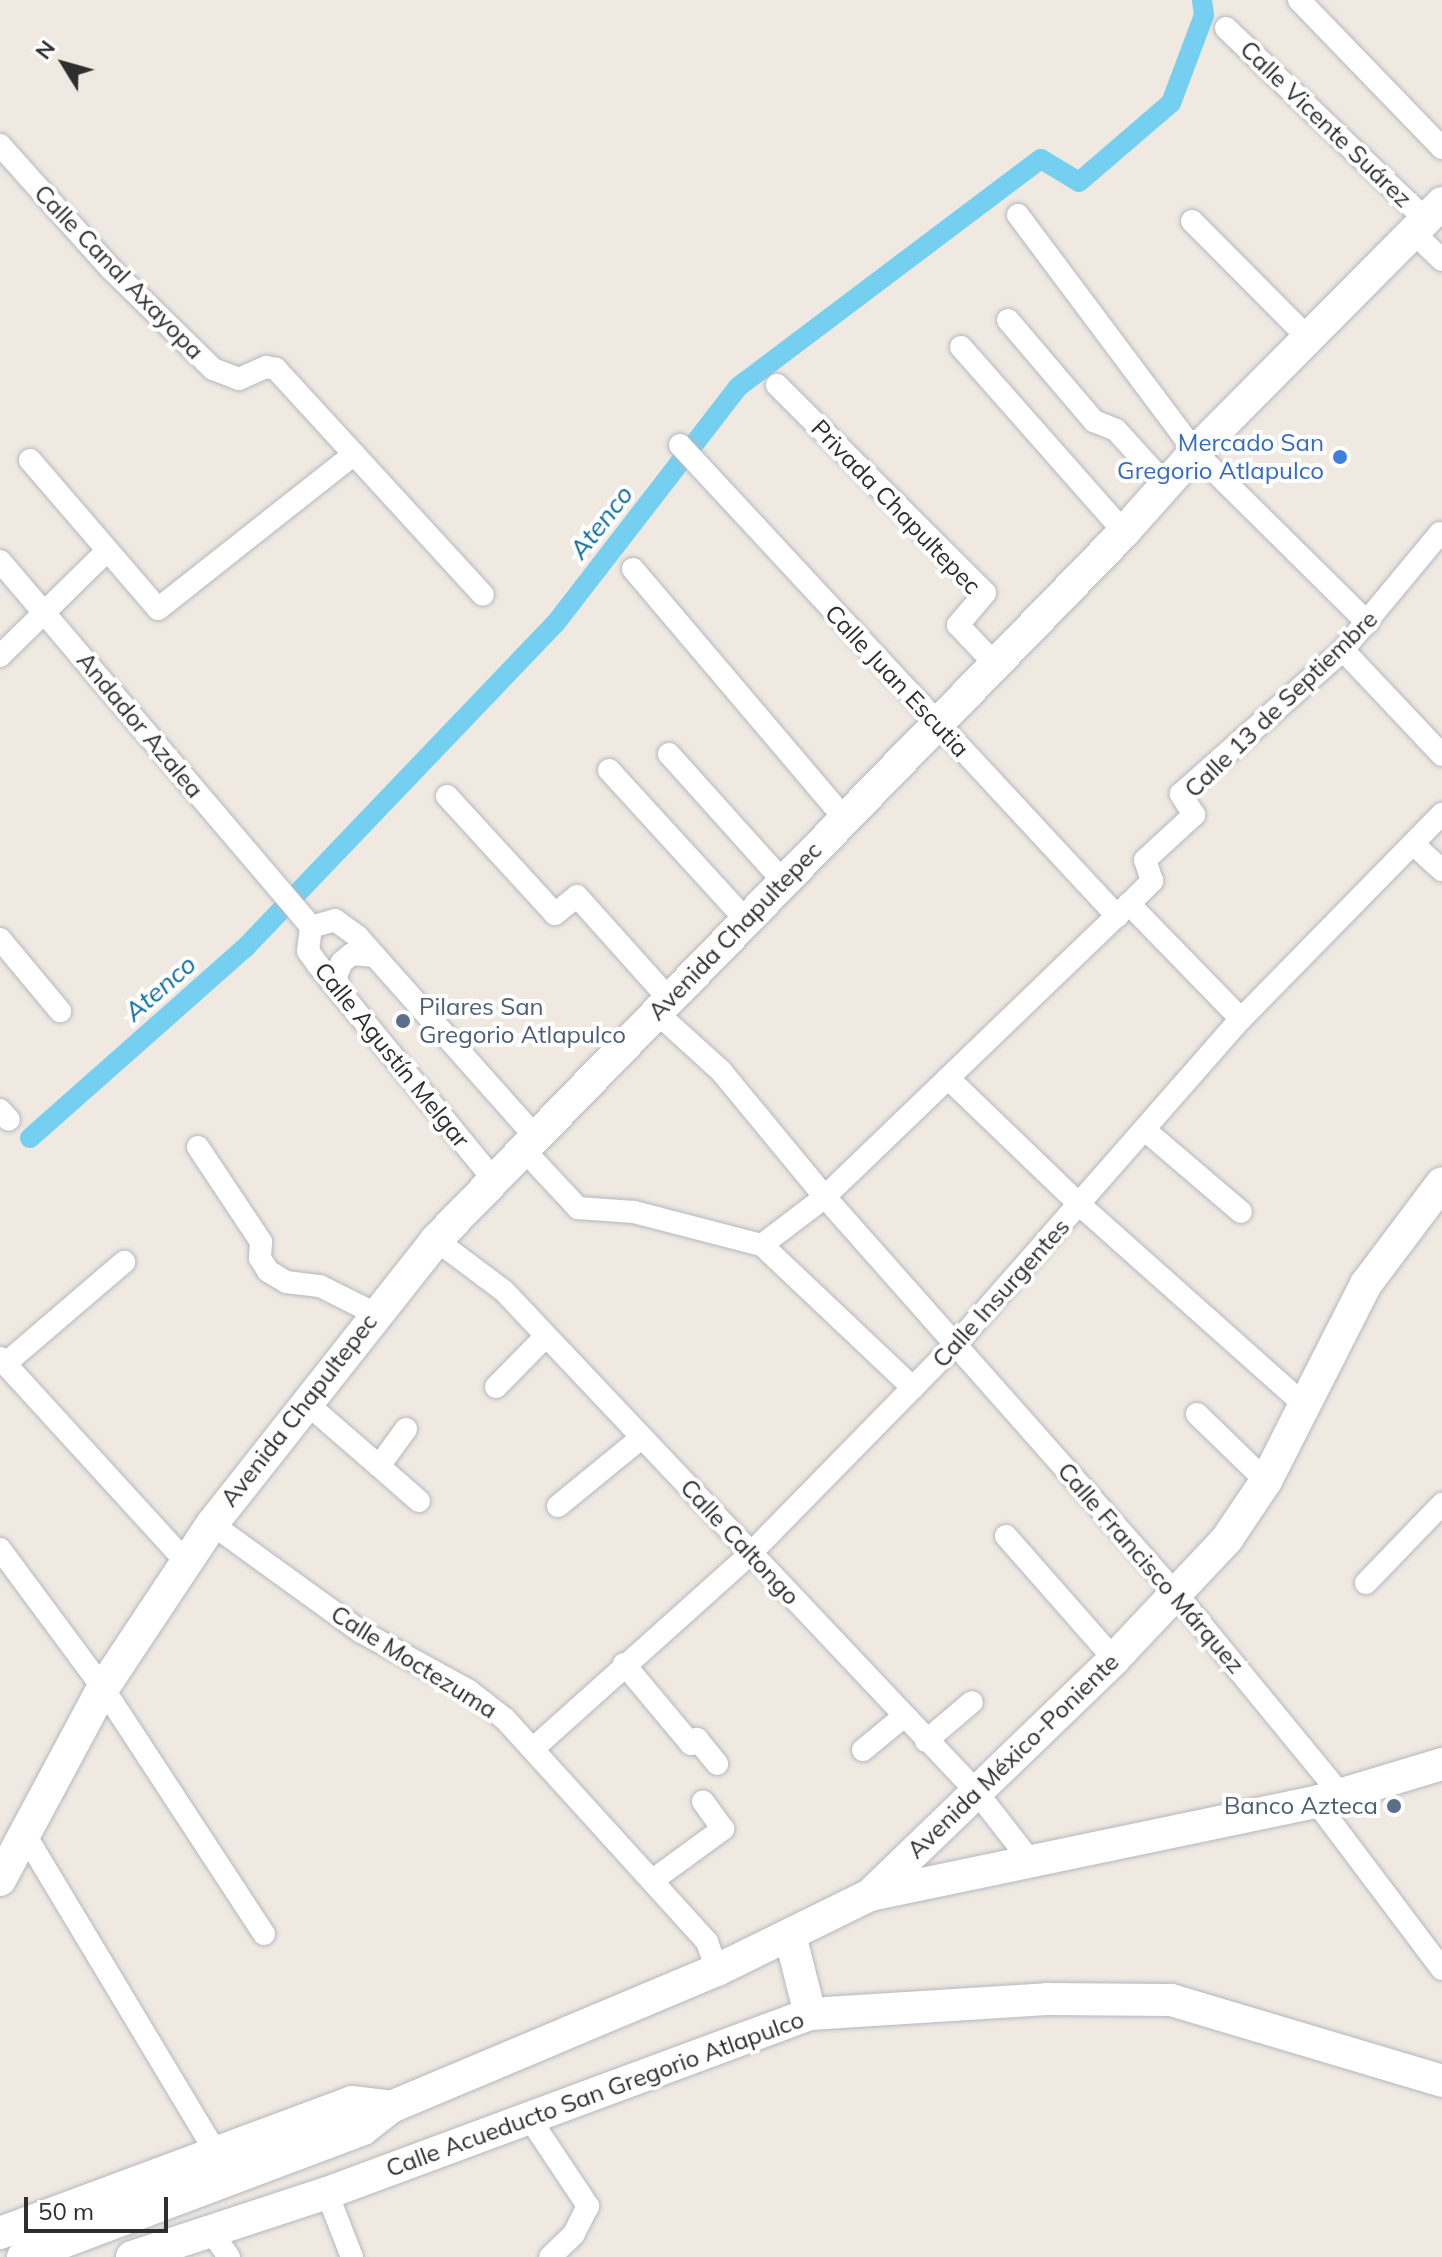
<!DOCTYPE html>
<html>
<head>
<meta charset="utf-8">
<style>
	body { margin:0 }
	#map { position:relative; width:1442px; height:2257px; overflow:hidden; background:#efe9e1; font-family:Mulish,sans-serif }
	div>[style] { position:absolute }
	.canal>* { height:20px; margin:-10px; padding:0 10px; transform-origin:10px; border-radius:10px; background:#75cff0 }
	.roads { filter:drop-shadow(0 0 2px #b4b7c1) drop-shadow(0 0 2px #b4b7c1) }
	.street>* { height:22px; margin:-11px; padding:0 11px; transform-origin:11px; border-radius:11px; background:#fff }
	.secondary>* { height:32px; margin:-16px; padding:0 16px; transform-origin:16px; border-radius:16px; background:#fff }
	.dots>* { width:22px; height:22px; translate:-50% -50%; box-sizing:border-box; border:4px solid #fff; border-radius:50% }
	span { translate:-50% -50%; white-space:nowrap; text-align:center; line-height:1.15; -webkit-text-stroke:8px #fff; paint-order:stroke }
	.street-label { font-size:24px; color:#2e2e2e }
	.shop-label { font-size:24px; color:#366cbe }
	.right { translate:-100% -50%; text-align:right }
	.service-label { font-size:24px; color:#4e5e75 }
	.left { translate:0 -50%; text-align:left }
	.water-label { font-size:26px; color:#0d6fa3; font-style:italic }
	.north { position:absolute; left:24px; top:24px; width:80px; height:80px; -webkit-text-stroke:6px #fff; paint-order:stroke; rotate:307deg; font-size:22px; font-weight:700; line-height:32px; text-align:center; color:#2e2e2e }
	.north::after { content:''; display:block; margin:auto; width:28px; height:36px; background:#2e2e2e; clip-path:polygon(50% 0,100% 100%,50% 72%,0 100%) }
	.scale { position:absolute; left:24px; top:2197px; width:144px; height:36px; box-sizing:border-box; border:4px solid #2e2e2e; border-top:0; padding-left:10px; font-size:24px; line-height:28px; white-space:nowrap; color:#2e2e2e; -webkit-text-stroke:6px #fff; paint-order:stroke }
</style>
</head>
<body>
<div id="map">
	<div class="canal">
		<i style="left:30px;top:1138px;width:287px;rotate:-41.5deg"></i>
		<i style="left:245px;top:948px;width:448px;rotate:-46.3deg"></i>
		<i style="left:555px;top:624px;width:299px;rotate:-52.3deg"></i>
		<i style="left:738px;top:387px;width:379px;rotate:-37deg"></i>
		<i style="left:1041px;top:159px;width:44px;rotate:31.2deg"></i>
		<i style="left:1079px;top:182px;width:121px;rotate:-40.7deg"></i>
		<i style="left:1171px;top:103px;width:94px;rotate:-69.4deg"></i>
		<i style="left:1204px;top:15px;width:15px;rotate:-98deg"></i>
	</div>
	<div class="roads">
		<div class="street">
			<i style="left:1299px;top:0;width:206px;rotate:46deg"></i>
			<i style="left:1226px;top:28px;width:277px;rotate:43.8deg"></i>
			<i style="left:0;top:145px;width:166px;rotate:48.2deg"></i>
			<i style="left:111px;top:269px;width:143px;rotate:44.4deg"></i>
			<i style="left:213px;top:369px;width:28px;rotate:21deg"></i>
			<i style="left:239px;top:379px;width:30px;rotate:-24deg"></i>
			<i style="left:266px;top:367px;width:10px;rotate:11deg"></i>
			<i style="left:276px;top:369px;width:306px;rotate:47.5deg"></i>
			<i style="left:1018px;top:215px;width:296px;rotate:53.2deg"></i>
			<i style="left:1195px;top:452px;width:243px;rotate:44.7deg"></i>
			<i style="left:1192px;top:221px;width:165px;rotate:45.2deg"></i>
			<i style="left:1414px;top:233px;width:39px;rotate:44deg"></i>
			<i style="left:1008px;top:320px;width:133px;rotate:49.6deg"></i>
			<i style="left:1094px;top:421px;width:24px;rotate:22deg"></i>
			<i style="left:1116px;top:430px;width:74px;rotate:47.7deg"></i>
			<i style="left:961px;top:347px;width:247px;rotate:48.6deg"></i>
			<i style="left:777px;top:385px;width:294px;rotate:45deg"></i>
			<i style="left:985px;top:593px;width:42px;rotate:130.2deg"></i>
			<i style="left:958px;top:625px;width:55px;rotate:46.5deg"></i>
			<i style="left:680px;top:445px;width:643px;rotate:47.14deg"></i>
			<i style="left:30px;top:460px;width:196px;rotate:49.3deg"></i>
			<i style="left:158px;top:609px;width:250px;rotate:-38.3deg"></i>
			<i style="left:0;top:561px;width:480px;rotate:49.6deg"></i>
			<i style="left:633px;top:569px;width:328px;rotate:49.7deg"></i>
			<i style="left:1343px;top:650px;width:144px;rotate:46.7deg"></i>
			<i style="left:0;top:656px;width:148px;rotate:-44.5deg"></i>
			<i style="left:669px;top:754px;width:172px;rotate:48.1deg"></i>
			<i style="left:609px;top:770px;width:205px;rotate:47.6deg"></i>
			<i style="left:447px;top:796px;width:160px;rotate:47.5deg"></i>
			<i style="left:555px;top:914px;width:28px;rotate:-39deg"></i>
			<i style="left:577px;top:896px;width:138px;rotate:48.2deg"></i>
			<i style="left:1413px;top:844px;width:39px;rotate:42deg"></i>
			<i style="left:1129px;top:904px;width:33px;rotate:-45deg"></i>
			<i style="left:1152px;top:881px;width:22px;rotate:-108deg"></i>
			<i style="left:1145px;top:860px;width:67px;rotate:-42.6deg"></i>
			<i style="left:1194px;top:815px;width:25px;rotate:-122deg"></i>
			<i style="left:1181px;top:794px;width:217px;rotate:-41.6deg"></i>
			<i style="left:1343px;top:650px;width:152px;rotate:-50.3deg"></i>
			<i style="left:311px;top:927px;width:25px;rotate:-16deg"></i>
			<i style="left:335px;top:920px;width:29px;rotate:36deg"></i>
			<i style="left:358px;top:937px;width:265px;rotate:48.4deg"></i>
			<i style="left:311px;top:927px;width:24px;rotate:97deg"></i>
			<i style="left:308px;top:951px;width:17px;rotate:54deg"></i>
			<i style="left:318px;top:965px;width:278px;rotate:50.7deg"></i>
			<i style="left:0;top:939px;width:94px;rotate:50.2deg"></i>
			<i style="left:340px;top:992px;width:16px;rotate:-104deg"></i>
			<i style="left:336px;top:976px;width:15px;rotate:-67deg"></i>
			<i style="left:342px;top:962px;width:13px;rotate:-39deg"></i>
			<i style="left:352px;top:954px;width:23px;rotate:5deg"></i>
			<i style="left:656px;top:1012px;width:88px;rotate:42.2deg"></i>
			<i style="left:721px;top:1071px;width:163px;rotate:50.5deg"></i>
			<i style="left:825px;top:1197px;width:79px;rotate:142.7deg"></i>
			<i style="left:1241px;top:1019px;width:161px;rotate:-134.2deg"></i>
			<i style="left:1129px;top:904px;width:422px;rotate:136.1deg"></i>
			<i style="left:825px;top:1197px;width:531px;rotate:48.51deg"></i>
			<i style="left:1177px;top:1595px;width:260px;rotate:50.6deg"></i>
			<i style="left:948px;top:1078px;width:183px;rotate:43.9deg"></i>
			<i style="left:1080px;top:1205px;width:299px;rotate:41.7deg"></i>
			<i style="left:0;top:1110px;width:13px;rotate:48deg"></i>
			<i style="left:1145px;top:1130px;width:126px;rotate:40.5deg"></i>
			<i style="left:198px;top:1147px;width:114px;rotate:56.4deg"></i>
			<i style="left:261px;top:1242px;width:16px;rotate:94deg"></i>
			<i style="left:260px;top:1258px;width:15px;rotate:58deg"></i>
			<i style="left:268px;top:1271px;width:21px;rotate:31deg"></i>
			<i style="left:286px;top:1282px;width:34px;rotate:7deg"></i>
			<i style="left:320px;top:1286px;width:60px;rotate:26.6deg"></i>
			<i style="left:523px;top:1149px;width:81px;rotate:47deg"></i>
			<i style="left:578px;top:1208px;width:56px;rotate:4.1deg"></i>
			<i style="left:634px;top:1212px;width:132px;rotate:14.5deg"></i>
			<i style="left:762px;top:1245px;width:208px;rotate:43.4deg"></i>
			<i style="left:436px;top:1240px;width:85px;rotate:36.9deg"></i>
			<i style="left:504px;top:1291px;width:686px;rotate:46.65deg"></i>
			<i style="left:975px;top:1790px;width:88px;rotate:52deg"></i>
			<i style="left:0;top:1358px;width:276px;rotate:47.6deg"></i>
			<i style="left:5px;top:1364px;width:157px;rotate:-40.6deg"></i>
			<i style="left:496px;top:1387px;width:69px;rotate:-45.6deg"></i>
			<i style="left:304px;top:1401px;width:99px;rotate:40.9deg"></i>
			<i style="left:1197px;top:1414px;width:96px;rotate:44.2deg"></i>
			<i style="left:406px;top:1429px;width:46px;rotate:126.1deg"></i>
			<i style="left:379px;top:1466px;width:53px;rotate:41.2deg"></i>
			<i style="left:558px;top:1506px;width:107px;rotate:-39.3deg"></i>
			<i style="left:212px;top:1524px;width:183px;rotate:35.9deg"></i>
			<i style="left:360px;top:1631px;width:124px;rotate:28.8deg"></i>
			<i style="left:469px;top:1691px;width:46px;rotate:37.9deg"></i>
			<i style="left:505px;top:1719px;width:301px;rotate:47.8deg"></i>
			<i style="left:707px;top:1942px;width:30px;rotate:70deg"></i>
			<i style="left:1006px;top:1536px;width:164px;rotate:48.7deg"></i>
			<i style="left:0;top:1549px;width:173px;rotate:53.5deg"></i>
			<i style="left:103px;top:1688px;width:294px;rotate:56.8deg"></i>
			<i style="left:1366px;top:1583px;width:110px;rotate:-46.1deg"></i>
			<i style="left:624px;top:1664px;width:104px;rotate:50.1deg"></i>
			<i style="left:691px;top:1744px;width:8px;rotate:-40deg"></i>
			<i style="left:697px;top:1739px;width:32px;rotate:51deg"></i>
			<i style="left:926px;top:1741px;width:60px;rotate:-40.3deg"></i>
			<i style="left:535px;top:1747px;width:290px;rotate:-41.9deg"></i>
			<i style="left:751px;top:1553px;width:293px;rotate:-45.6deg"></i>
			<i style="left:956px;top:1344px;width:432px;rotate:-48.8deg"></i>
			<i style="left:1241px;top:1019px;width:287px;rotate:-45.6deg"></i>
			<i style="left:863px;top:1750px;width:52px;rotate:-39.5deg"></i>
			<i style="left:1316px;top:1802px;width:209px;rotate:53deg"></i>
			<i style="left:24px;top:1833px;width:372px;rotate:59deg"></i>
			<i style="left:653px;top:1880px;width:87px;rotate:-36.1deg"></i>
			<i style="left:723px;top:1829px;width:34px;rotate:-126deg"></i>
			<i style="left:530px;top:2119px;width:105px;rotate:56.3deg"></i>
			<i style="left:588px;top:2206px;width:31px;rotate:117deg"></i>
			<i style="left:574px;top:2234px;width:33px;rotate:136deg"></i>
			<i style="left:327px;top:2193px;width:69px;rotate:68.7deg"></i>
			<i style="left:210px;top:2230px;width:33px;rotate:55deg"></i>
		</div>
		<div class="secondary">
			<i style="left:0;top:1880px;width:218px;rotate:-61.8deg"></i>
			<i style="left:103px;top:1688px;width:197px;rotate:-56.4deg"></i>
			<i style="left:212px;top:1524px;width:362px;rotate:-51.7deg"></i>
			<i style="left:436px;top:1240px;width:987px;rotate:-45.82deg"></i>
			<i style="left:1124px;top:532px;width:107px;rotate:-48.4deg"></i>
			<i style="left:1195px;top:452px;width:351px;rotate:-45.2deg"></i>
			<i style="left:870px;top:1895px;width:456px;rotate:-11.8deg"></i>
			<i style="left:1316px;top:1802px;width:132px;rotate:-16.8deg"></i>
			<i style="left:790px;top:1935px;width:81px;rotate:75.8deg"></i>
			<i style="left:0;top:2233px;width:376px;rotate:-20.4deg"></i>
			<i style="left:352px;top:2102px;width:39px;rotate:7deg"></i>
			<i style="left:23px;top:2257px;width:363px;rotate:-20.6deg"></i>
			<i style="left:363px;top:2129px;width:36px;rotate:-38deg"></i>
			<i style="left:391px;top:2107px;width:354px;rotate:-22.8deg"></i>
			<i style="left:717px;top:1970px;width:170px;rotate:-26.1deg"></i>
			<i style="left:870px;top:1895px;width:339px;rotate:-44deg"></i>
			<i style="left:1114px;top:1659px;width:165px;rotate:-46.7deg"></i>
			<i style="left:1227px;top:1539px;width:70px;rotate:-56.1deg"></i>
			<i style="left:1266px;top:1481px;width:221px;rotate:-63.1deg"></i>
			<i style="left:1366px;top:1284px;width:126px;rotate:-53deg"></i>
			<i style="left:132px;top:2257px;width:205px;rotate:-18.2deg"></i>
			<i style="left:327px;top:2193px;width:515px;rotate:-20.33deg"></i>
			<i style="left:810px;top:2014px;width:237px;rotate:-3.6deg"></i>
			<i style="left:1047px;top:1999px;width:124px;rotate:0.5deg"></i>
			<i style="left:1171px;top:2000px;width:283px;rotate:16.6deg"></i>
		</div>
	</div>
	<div class="dots">
		<i style="left:1340px;top:457px;background:#3f7fe0"></i>
		<i style="left:403px;top:1021px;background:#5c6f8a"></i>
		<i style="left:1394px;top:1806px;background:#5c6f8a"></i>
	</div>
	<div class="street-label">
		<span style="left:1326px;top:124px;rotate:44deg">Calle Vicente Suárez</span>
		<span style="left:119px;top:272px;rotate:46deg">Calle Canal Axayopa</span>
		<span style="left:896px;top:507px;rotate:46deg">Privada Chapultepec</span>
		<span style="left:897px;top:681px;rotate:47deg">Calle Juan Escutia</span>
		<span style="left:1281px;top:704px;rotate:-44deg">Calle 13 de Septiembre</span>
		<span style="left:140px;top:725px;rotate:50deg">Andador Azalea</span>
		<span style="left:735px;top:931px;rotate:-46deg">Avenida Chapultepec</span>
		<span style="left:392px;top:1055px;rotate:51deg">Calle Agustín Melgar</span>
		<span style="left:1001px;top:1293px;rotate:-48deg">Calle Insurgentes</span>
		<span style="left:299px;top:1410px;rotate:-52deg">Avenida Chapultepec</span>
		<span style="left:740px;top:1542px;rotate:47deg">Calle Caltongo</span>
		<span style="left:1151px;top:1568px;rotate:49deg">Calle Francisco Márquez</span>
		<span style="left:414px;top:1662px;rotate:32deg">Calle Moctezuma</span>
		<span style="left:1013px;top:1756px;rotate:-44deg">Avenida México-Poniente</span>
		<span style="left:595px;top:2094px;rotate:-20deg">Calle Acueducto San Gregorio Atlapulco</span>
	</div>
	<div class="shop-label">
		<span class="right" style="left:1324px;top:457px">Mercado San<br>Gregorio Atlapulco</span>
	</div>
	<div class="service-label">
		<span class="left" style="left:419px;top:1021px">Pilares San<br>Gregorio Atlapulco</span>
		<span class="right" style="left:1378px;top:1806px">Banco Azteca</span>
	</div>
	<div class="water-label">
		<span style="left:601px;top:522px;rotate:-52deg">Atenco</span>
		<span style="left:160px;top:988px;rotate:-41deg">Atenco</span>
	</div>
	<div class="north">N</div>
	<div class="scale">50 m</div>
</div>
</body>
</html>
